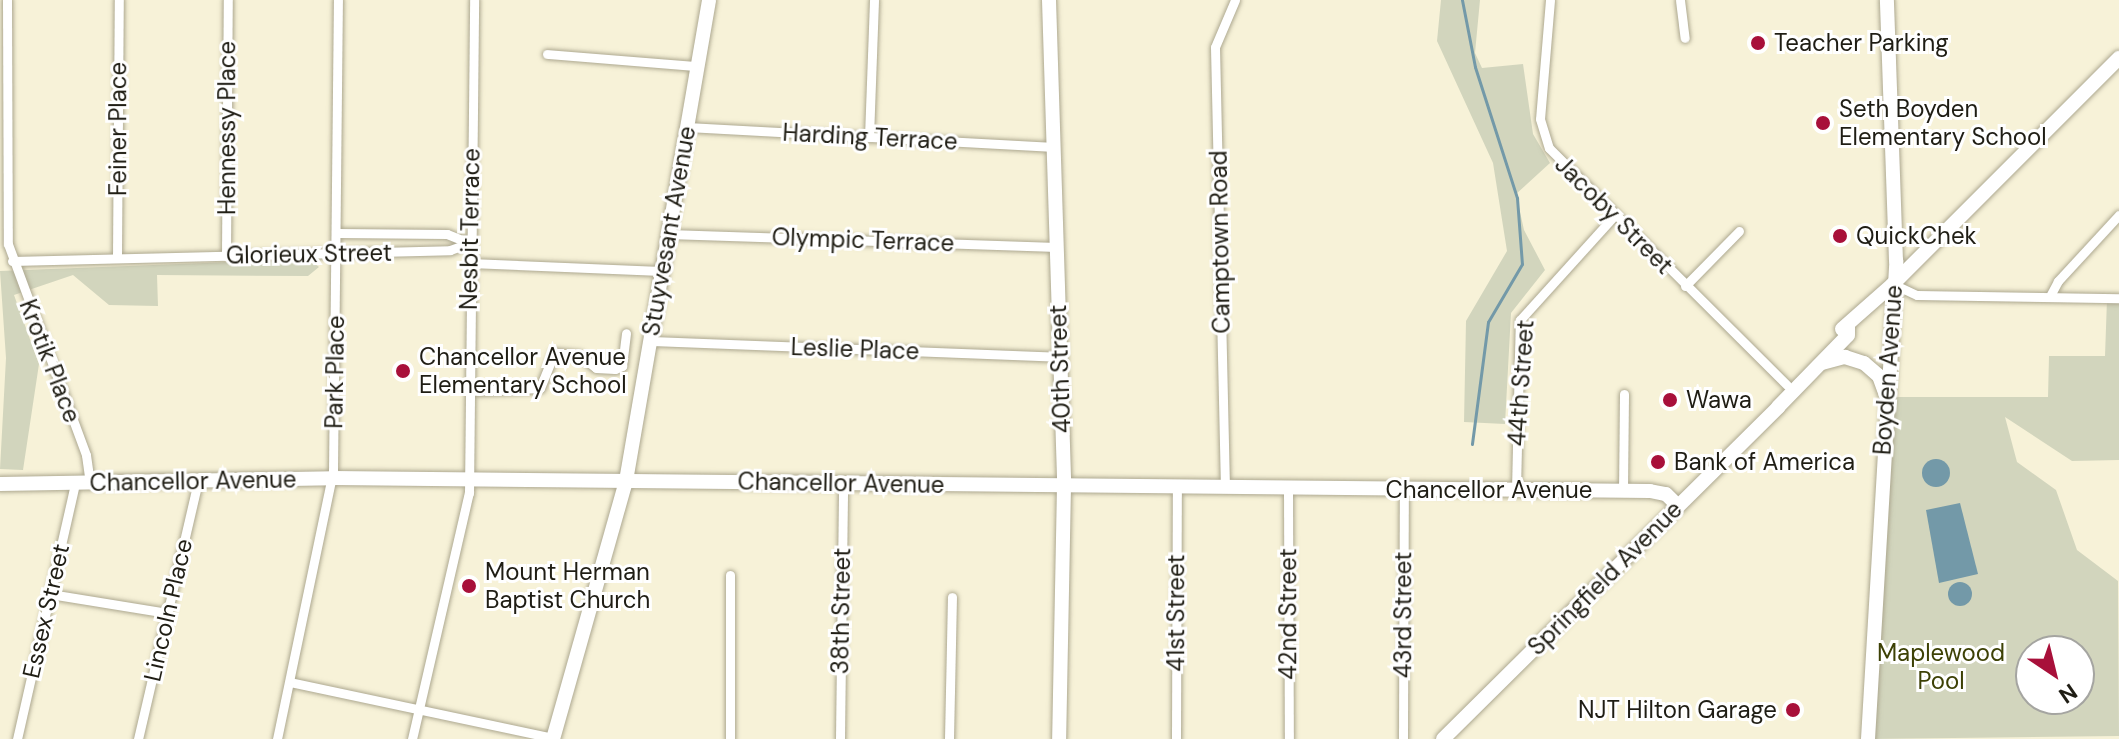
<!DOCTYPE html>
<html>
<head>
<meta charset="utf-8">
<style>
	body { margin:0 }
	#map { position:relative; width:2119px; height:739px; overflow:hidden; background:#f7f2d8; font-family:"DM Sans",sans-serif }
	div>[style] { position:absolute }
	.green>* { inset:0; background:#d2d5bd }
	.water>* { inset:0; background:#7399a8 }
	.round { border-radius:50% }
	.stream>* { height:3px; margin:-1.5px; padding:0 1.5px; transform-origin:1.5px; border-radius:1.5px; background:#7399a8 }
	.roads { filter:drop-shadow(0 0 2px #ada890) drop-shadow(0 0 2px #ada890) }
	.street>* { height:9px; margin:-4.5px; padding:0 4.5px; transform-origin:4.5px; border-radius:4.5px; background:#fff }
	.secondary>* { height:14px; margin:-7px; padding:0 7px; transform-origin:7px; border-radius:7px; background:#fff }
	.primary>* { height:14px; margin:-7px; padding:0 7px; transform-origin:7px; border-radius:7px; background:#fff }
	.dots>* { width:22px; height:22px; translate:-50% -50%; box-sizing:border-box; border:4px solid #fff; border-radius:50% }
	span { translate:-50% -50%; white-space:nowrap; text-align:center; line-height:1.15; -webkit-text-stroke:6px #fff; paint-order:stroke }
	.poi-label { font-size:24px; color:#1f1d14 }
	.left { translate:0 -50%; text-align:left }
	.right { translate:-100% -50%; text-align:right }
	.street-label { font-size:24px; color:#1f1d14 }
	.park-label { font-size:24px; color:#3d4105 }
	.north { position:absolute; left:2015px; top:635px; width:80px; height:80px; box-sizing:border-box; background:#fff; border:2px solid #a5a5a1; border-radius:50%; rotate:145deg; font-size:22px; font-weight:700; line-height:32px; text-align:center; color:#1f1d14 }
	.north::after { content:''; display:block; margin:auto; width:28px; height:36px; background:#a8103a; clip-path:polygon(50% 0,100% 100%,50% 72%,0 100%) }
</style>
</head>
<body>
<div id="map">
	<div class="green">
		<i style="clip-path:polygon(1441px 0,1480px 0,1475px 53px,1482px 68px,1523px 64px,1533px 134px,1550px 163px,1516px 194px,1524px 230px,1545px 270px,1511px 313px,1505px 424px,1464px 422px,1466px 321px,1507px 251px,1493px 163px,1437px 41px)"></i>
		<i style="clip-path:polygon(309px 259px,319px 267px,308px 276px,157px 275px,158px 306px,109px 305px,73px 275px,14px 295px,39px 364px,23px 470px,0 469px,6px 358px,0 271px)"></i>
		<i style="clip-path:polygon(evenodd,2107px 299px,2119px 299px,2119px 460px,2072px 461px,2005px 417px,2017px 462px,2056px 490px,2077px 550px,2118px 581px,2119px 736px,1873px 739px,1886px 397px,2048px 397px,2049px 356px,2105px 356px,2107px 299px,2031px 651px,2079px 651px,2079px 699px,2031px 699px,2031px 651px)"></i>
	</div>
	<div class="water">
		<i class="round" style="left:1922px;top:459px;width:28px;height:28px"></i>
		<i style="clip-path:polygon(1960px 503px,1978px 574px,1939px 583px,1926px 510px)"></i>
		<i class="round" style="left:1948px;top:582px;width:24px;height:24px"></i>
	</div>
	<div class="stream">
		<i style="left:1462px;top:0;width:68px;rotate:79deg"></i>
		<i style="left:1475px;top:67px;width:138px;rotate:72.2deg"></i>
		<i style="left:1517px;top:198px;width:66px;rotate:85.7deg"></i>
		<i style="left:1522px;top:264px;width:67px;rotate:120.4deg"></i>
		<i style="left:1488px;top:322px;width:123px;rotate:97.5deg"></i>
	</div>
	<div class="roads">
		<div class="street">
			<i style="left:7px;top:0;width:244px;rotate:89.8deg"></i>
			<i style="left:8px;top:244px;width:225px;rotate:69.7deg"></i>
			<i style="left:86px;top:455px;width:28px;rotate:82deg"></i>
			<i style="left:1550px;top:0;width:119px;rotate:94.8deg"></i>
			<i style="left:1540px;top:119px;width:30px;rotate:73deg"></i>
			<i style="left:1549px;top:148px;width:336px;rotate:44.9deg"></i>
			<i style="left:1680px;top:0;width:38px;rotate:83deg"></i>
			<i style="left:547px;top:54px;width:150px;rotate:4.6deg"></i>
			<i style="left:687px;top:127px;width:368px;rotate:3.1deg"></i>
			<i style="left:869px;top:137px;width:137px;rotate:-87.9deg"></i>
			<i style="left:336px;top:233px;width:111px;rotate:0.5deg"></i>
			<i style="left:447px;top:234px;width:24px;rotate:22deg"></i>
			<i style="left:668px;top:234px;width:389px;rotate:1.9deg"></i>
			<i style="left:226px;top:256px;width:256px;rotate:-89.6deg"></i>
			<i style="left:117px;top:257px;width:257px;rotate:-89.6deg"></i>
			<i style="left:12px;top:261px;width:438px;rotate:-1.4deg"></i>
			<i style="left:450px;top:250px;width:20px;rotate:-20deg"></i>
			<i style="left:470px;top:263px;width:191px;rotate:2.4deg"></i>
			<i style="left:1893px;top:284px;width:26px;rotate:25deg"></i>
			<i style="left:1917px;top:295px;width:202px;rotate:0.9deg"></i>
			<i style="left:1685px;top:286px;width:77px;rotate:-45.5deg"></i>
			<i style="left:2050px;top:296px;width:17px;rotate:-62deg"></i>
			<i style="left:2058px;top:281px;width:90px;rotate:-47.3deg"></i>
			<i style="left:650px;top:341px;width:410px;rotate:2.2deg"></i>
			<i style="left:469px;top:391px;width:71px;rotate:-2.4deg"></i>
			<i style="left:540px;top:388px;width:38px;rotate:-68deg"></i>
			<i style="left:554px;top:353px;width:25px;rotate:5deg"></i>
			<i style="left:579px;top:355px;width:21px;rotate:37deg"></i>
			<i style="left:596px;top:368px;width:19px;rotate:3deg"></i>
			<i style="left:615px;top:369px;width:8px;rotate:-23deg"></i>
			<i style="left:622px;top:366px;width:33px;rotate:-83deg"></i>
			<i style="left:1225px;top:488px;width:441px;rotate:-91.3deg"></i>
			<i style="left:1215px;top:47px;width:51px;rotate:-66.9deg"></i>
			<i style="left:1288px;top:489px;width:250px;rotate:89.8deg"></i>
			<i style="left:1516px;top:490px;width:170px;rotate:-88.7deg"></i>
			<i style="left:1520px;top:320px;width:140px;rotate:-47.9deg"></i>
			<i style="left:1623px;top:491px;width:97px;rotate:-89.4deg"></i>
			<i style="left:50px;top:594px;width:119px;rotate:9.2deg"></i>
			<i style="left:290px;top:682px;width:269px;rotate:12deg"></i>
			<i style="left:17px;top:739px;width:262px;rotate:-77.2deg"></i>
			<i style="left:138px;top:739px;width:265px;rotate:-76.9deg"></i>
			<i style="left:277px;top:739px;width:273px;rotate:-78.2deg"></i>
			<i style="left:333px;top:472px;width:472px;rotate:-89.4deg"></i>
			<i style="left:412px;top:739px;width:253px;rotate:-77deg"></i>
			<i style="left:469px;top:493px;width:493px;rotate:-89.4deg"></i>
			<i style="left:730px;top:739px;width:164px;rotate:-90deg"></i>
			<i style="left:840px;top:739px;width:255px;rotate:-89.3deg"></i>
			<i style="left:949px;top:739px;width:142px;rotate:-88.8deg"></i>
			<i style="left:1176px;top:739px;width:252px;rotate:-89.8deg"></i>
			<i style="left:1403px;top:739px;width:249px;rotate:-89.8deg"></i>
		</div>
		<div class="secondary">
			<i style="left:1049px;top:0;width:486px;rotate:88.2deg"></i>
			<i style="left:1064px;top:486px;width:253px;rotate:91.1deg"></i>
			<i style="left:0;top:484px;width:333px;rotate:-1deg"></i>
			<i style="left:333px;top:478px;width:1317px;rotate:0.57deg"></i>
			<i style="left:1650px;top:491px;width:16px;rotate:11deg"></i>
			<i style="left:1666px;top:494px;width:16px;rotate:45deg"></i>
			<i style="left:553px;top:739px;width:268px;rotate:-74.2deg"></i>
			<i style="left:626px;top:481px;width:488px;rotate:-80.2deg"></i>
			<i style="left:1868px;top:739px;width:479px;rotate:-86.6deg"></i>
			<i style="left:1896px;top:261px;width:261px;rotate:-92deg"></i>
		</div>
		<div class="primary">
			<i style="left:1842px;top:329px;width:68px;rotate:-41.4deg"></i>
			<i style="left:1893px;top:284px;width:320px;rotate:-45deg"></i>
			<i style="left:1822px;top:363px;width:24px;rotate:-15deg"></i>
			<i style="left:1845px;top:357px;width:20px;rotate:18deg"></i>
			<i style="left:1864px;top:363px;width:20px;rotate:41deg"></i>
			<i style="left:1879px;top:376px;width:20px;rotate:70deg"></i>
			<i style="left:1443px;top:739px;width:472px;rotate:-44.7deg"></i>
			<i style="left:1778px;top:407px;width:100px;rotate:-45.8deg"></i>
			<i style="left:1848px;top:335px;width:8px;rotate:-90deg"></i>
		</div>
	</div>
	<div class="dots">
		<i style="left:1758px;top:43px;background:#a8103a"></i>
		<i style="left:1823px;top:123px;background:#a8103a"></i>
		<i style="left:1840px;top:236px;background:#a8103a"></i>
		<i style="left:403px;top:371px;background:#a8103a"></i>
		<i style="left:1670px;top:400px;background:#a8103a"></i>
		<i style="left:1658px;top:462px;background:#a8103a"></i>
		<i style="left:469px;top:586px;background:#a8103a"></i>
		<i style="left:1793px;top:710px;background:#a8103a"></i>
	</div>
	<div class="poi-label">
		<span class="left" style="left:1774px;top:43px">Teacher Parking</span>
		<span class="left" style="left:1839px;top:123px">Seth Boyden<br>Elementary School</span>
		<span class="left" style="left:1856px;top:236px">QuickChek</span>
		<span class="left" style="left:419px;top:371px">Chancellor Avenue<br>Elementary School</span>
		<span class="left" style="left:1686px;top:400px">Wawa</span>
		<span class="left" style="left:1674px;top:462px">Bank of America</span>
		<span class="left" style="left:485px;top:586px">Mount Herman<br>Baptist Church</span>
		<span class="right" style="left:1777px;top:710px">NJT Hilton Garage</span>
	</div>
	<div class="street-label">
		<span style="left:227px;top:128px;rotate:-90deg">Hennessy Place</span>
		<span style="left:118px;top:129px;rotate:-90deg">Feiner Place</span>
		<span style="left:870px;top:137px;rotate:3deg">Harding Terrace</span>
		<span style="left:1614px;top:215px;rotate:45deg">Jacoby Street</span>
		<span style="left:470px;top:229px;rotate:-89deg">Nesbit Terrace</span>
		<span style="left:669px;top:231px;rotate:-80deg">Stuyvesant Avenue</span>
		<span style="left:863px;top:240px;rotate:2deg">Olympic Terrace</span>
		<span style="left:1220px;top:242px;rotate:-91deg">Camptown Road</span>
		<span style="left:309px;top:254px;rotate:-1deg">Glorieux Street</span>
		<span style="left:855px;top:349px;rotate:2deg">Leslie Place</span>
		<span style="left:50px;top:361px;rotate:69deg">Krotik Place</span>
		<span style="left:1060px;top:369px;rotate:-92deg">40th Street</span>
		<span style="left:1888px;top:370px;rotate:-86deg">Boyden Avenue</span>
		<span style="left:335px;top:372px;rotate:-89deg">Park Place</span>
		<span style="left:1521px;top:383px;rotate:-86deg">44th Street</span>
		<span style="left:193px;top:481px;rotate:-1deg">Chancellor Avenue</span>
		<span style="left:841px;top:483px;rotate:1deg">Chancellor Avenue</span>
		<span style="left:1489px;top:490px">Chancellor Avenue</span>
		<span style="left:1605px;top:578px;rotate:-45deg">Springfield Avenue</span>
		<span style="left:168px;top:610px;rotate:-77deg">Lincoln Place</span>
		<span style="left:46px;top:611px;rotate:-77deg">Essex Street</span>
		<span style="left:841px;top:611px;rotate:-89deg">38th Street</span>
		<span style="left:1176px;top:613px;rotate:-90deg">41st Street</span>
		<span style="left:1288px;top:614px;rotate:-90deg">42nd Street</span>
		<span style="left:1403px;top:615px;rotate:-90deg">43rd Street</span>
	</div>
	<div class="park-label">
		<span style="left:1941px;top:667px">Maplewood<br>Pool</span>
	</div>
	<div class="north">N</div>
</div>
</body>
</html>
